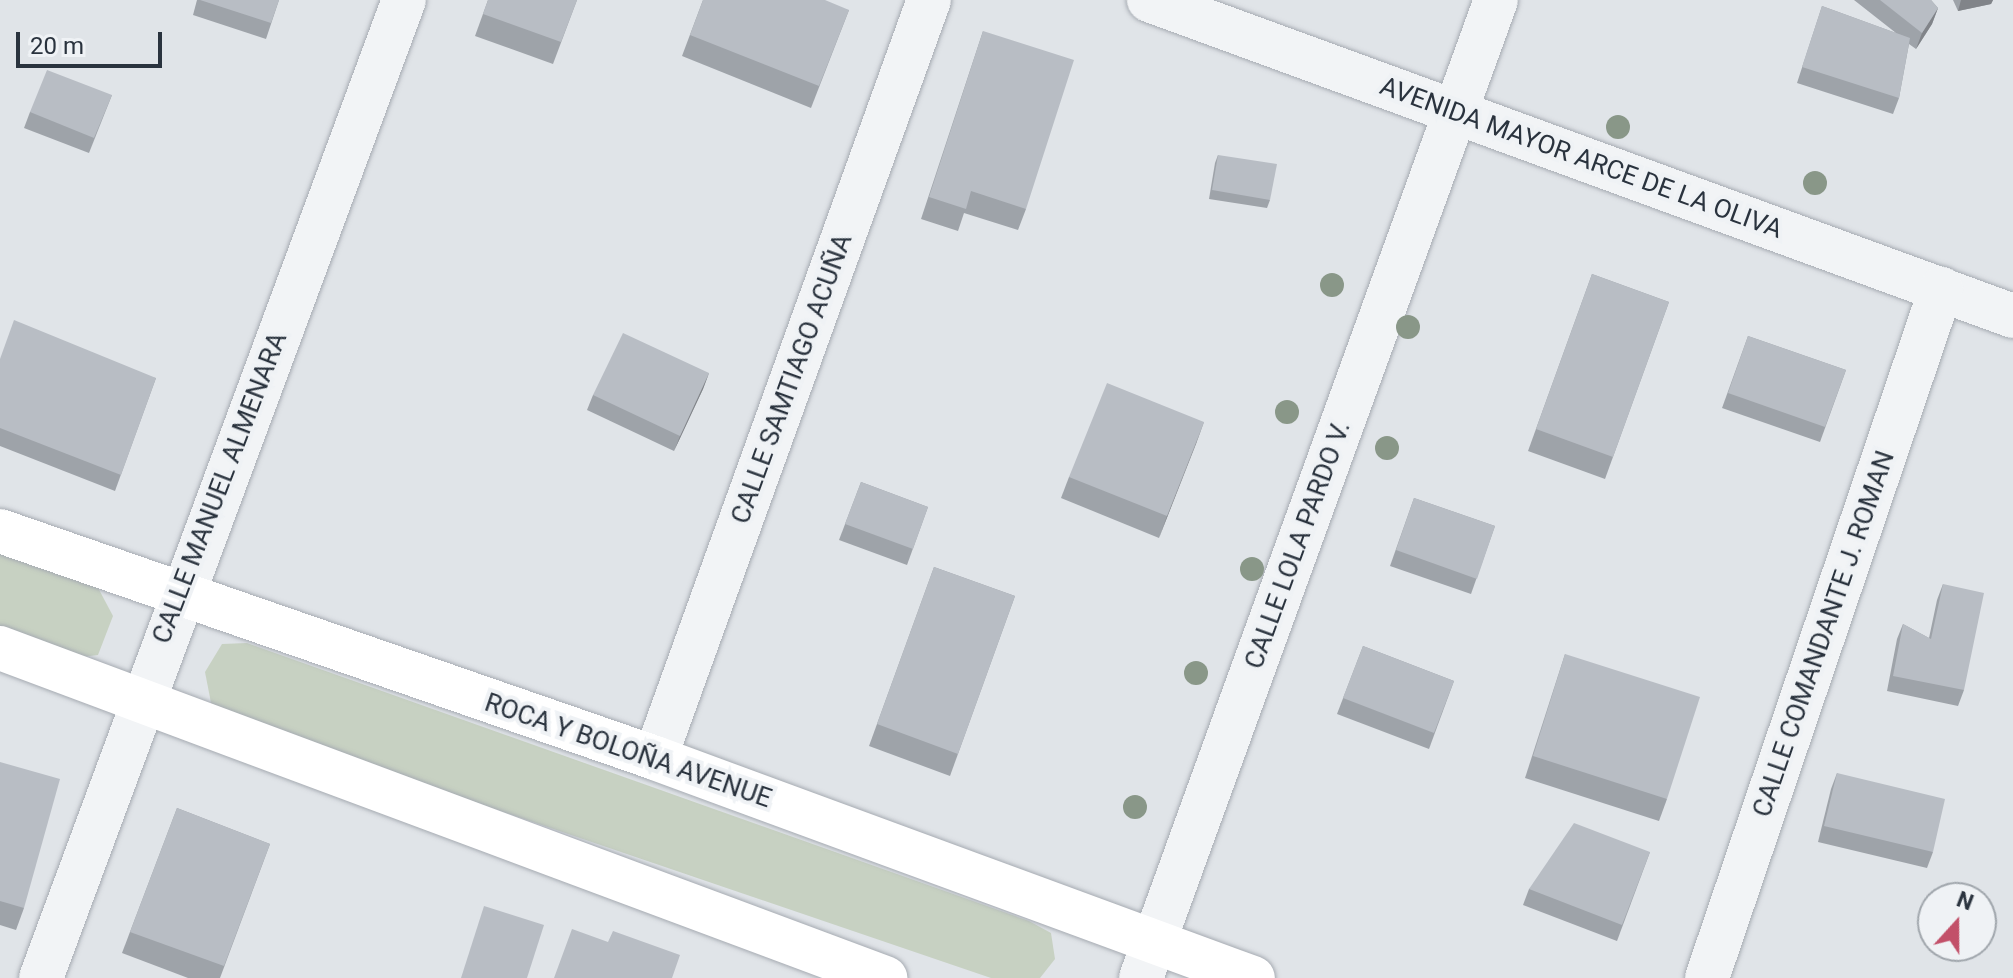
<!DOCTYPE html>
<html>
<head>
<meta charset="utf-8">
<style>
	body { margin:0 }
	#map { position:relative; width:2013px; height:978px; overflow:hidden; background:#e0e4e8; font-family:Roboto,sans-serif }
	div>[style] { position:absolute }
	.green>* { inset:0; background:#c7d1c2 }
	.roads { filter:drop-shadow(0 0 2px #a6abb2) drop-shadow(0 0 2px #a6abb2) }
	.minor>* { height:44px; margin:-22px; padding:0 22px; transform-origin:22px; border-radius:22px; background:#f2f4f6 }
	.major>* { height:44px; margin:-22px; padding:0 22px; transform-origin:22px; border-radius:22px; background:#fff }
	.trees>* { width:24px; height:24px; margin:-12px; border-radius:50%; background:#899788 }
	.wall>* { inset:0; background:#9ea3a9 }
	.shaded-wall>* { inset:0; background:#818489 }
	.building>* { inset:0; background:#b8bdc4 }
	span { translate:-50% -50%; white-space:nowrap; text-align:center; line-height:1.15; -webkit-text-stroke:8px #eff2f5; paint-order:stroke }
	.street-label { font-size:26px; color:#2a333e }
	.north { position:absolute; left:1917px; top:882px; width:80px; height:80px; box-sizing:border-box; background:#eff2f5; border:2px solid #a0a6ac; border-radius:50%; rotate:21deg; font-size:22px; font-weight:700; line-height:32px; text-align:center; color:#2a333e }
	.north::after { content:''; display:block; margin:auto; width:28px; height:36px; background:#c25069; clip-path:polygon(50% 0,100% 100%,50% 72%,0 100%) }
	.scale { position:absolute; left:16px; top:32px; width:146px; height:36px; box-sizing:border-box; border:4px solid #2a333e; border-top:0; padding-left:10px; font-size:24px; line-height:28px; white-space:nowrap; color:#2a333e; -webkit-text-stroke:6px #eff2f5; paint-order:stroke }
</style>
</head>
<body>
<div id="map">
	<div class="green">
		<i style="clip-path:polygon(0 548px,96px 584px,113px 616px,98px 655px,66px 659px,0 636px)"></i>
		<i style="clip-path:polygon(247px 643px,1029px 921px,1051px 933px,1055px 959px,1040px 978px,991px 978px,213px 713px,205px 672px,222px 644px)"></i>
	</div>
	<div class="roads">
		<div class="minor">
			<i style="left:1149px;top:0;width:920px;rotate:20.09deg"></i>
			<i style="left:655px;top:758px;width:806px;rotate:-70.13deg"></i>
			<i style="left:41px;top:978px;width:1043px;rotate:-69.64deg"></i>
			<i style="left:1141px;top:978px;width:1040px;rotate:-70.05deg"></i>
			<i style="left:1707px;top:978px;width:728px;rotate:-71.24deg"></i>
		</div>
		<div class="major">
			<i style="left:0;top:531px;width:693px;rotate:19.11deg"></i>
			<i style="left:655px;top:758px;width:637px;rotate:20.2deg"></i>
			<i style="left:0;top:648px;width:945px;rotate:20.45deg"></i>
		</div>
	</div>
	<div class="trees">
		<i style="left:1618px;top:127px"></i>
		<i style="left:1815px;top:183px"></i>
		<i style="left:1332px;top:285px"></i>
		<i style="left:1408px;top:327px"></i>
		<i style="left:1287px;top:412px"></i>
		<i style="left:1387px;top:448px"></i>
		<i style="left:1252px;top:569px"></i>
		<i style="left:1196px;top:673px"></i>
		<i style="left:1135px;top:807px"></i>
	</div>
	<div class="wall">
		<i style="clip-path:polygon(197px 0,279px 0,266px 39px,193px 15px)"></i>
		<i style="clip-path:polygon(488px 0,577px 0,553px 64px,475px 36px)"></i>
		<i style="clip-path:polygon(703px 0,849px 10px,811px 108px,682px 56px)"></i>
		<i style="clip-path:polygon(1854px 0,1931px 0,1938px 8px,1932px 24px,1916px 49px,1909px 44px,1899px 98px,1893px 114px,1797px 83px,1822px 6px,1896px 33px)"></i>
		<i style="clip-path:polygon(1953px 0,1993px 0,1991px 4px,1958px 11px)"></i>
		<i style="clip-path:polygon(983px 31px,1026px 209px,1018px 230px,964px 213px,958px 231px,921px 219px)"></i>
		<i style="clip-path:polygon(112px 95px,89px 153px,24px 128px,30px 112px)"></i>
		<i style="clip-path:polygon(1218px 155px,1270px 200px,1267px 208px,1209px 199px,1215px 163px)"></i>
		<i style="clip-path:polygon(1592px 274px,1669px 302px,1605px 479px,1528px 451px)"></i>
		<i style="clip-path:polygon(1748px 336px,1846px 370px,1820px 442px,1722px 408px)"></i>
		<i style="clip-path:polygon(0 359px,156px 378px,115px 491px,0 446px)"></i>
		<i style="clip-path:polygon(709px 373px,703px 389px,674px 451px,587px 410px,593px 395px)"></i>
		<i style="clip-path:polygon(1204px 422px,1159px 538px,1061px 498px,1069px 477px)"></i>
		<i style="clip-path:polygon(861px 482px,928px 507px,907px 565px,839px 540px)"></i>
		<i style="clip-path:polygon(1414px 498px,1495px 526px,1471px 594px,1390px 566px)"></i>
		<i style="clip-path:polygon(934px 567px,1015px 596px,950px 776px,869px 746px)"></i>
		<i style="clip-path:polygon(1943px 584px,1964px 690px,1958px 706px,1887px 691px,1897px 639px,1903px 624px,1929px 638px,1937px 600px)"></i>
		<i style="clip-path:polygon(1363px 646px,1454px 681px,1429px 749px,1337px 714px)"></i>
		<i style="clip-path:polygon(1565px 654px,1667px 799px,1659px 821px,1525px 778px)"></i>
		<i style="clip-path:polygon(0 762px,24px 908px,16px 930px,0 925px)"></i>
		<i style="clip-path:polygon(1837px 773px,1933px 852px,1927px 868px,1818px 842px,1831px 789px)"></i>
		<i style="clip-path:polygon(177px 808px,270px 844px,220px 978px,188px 978px,122px 953px)"></i>
		<i style="clip-path:polygon(1650px 852px,1617px 941px,1523px 905px,1529px 889px)"></i>
	</div>
	<div class="shaded-wall">
		<i style="clip-path:polygon(1961px 0,1993px 0,1991px 4px,1958px 11px)"></i>
		<i style="clip-path:polygon(1938px 8px,1932px 24px,1916px 49px,1922px 33px)"></i>
		<i style="clip-path:polygon(709px 373px,703px 389px,674px 451px,680px 436px)"></i>
		<i style="clip-path:polygon(1204px 422px,1196px 444px,1159px 538px,1167px 516px)"></i>
	</div>
	<div class="building">
		<i style="clip-path:polygon(200px 0,279px 0,271px 23px)"></i>
		<i style="clip-path:polygon(488px 0,577px 0,561px 42px,483px 14px)"></i>
		<i style="clip-path:polygon(703px 0,825px 0,849px 10px,819px 86px,690px 35px)"></i>
		<i style="clip-path:polygon(1880px 0,1931px 0,1938px 8px,1922px 33px)"></i>
		<i style="clip-path:polygon(1822px 6px,1910px 38px,1899px 98px,1802px 67px)"></i>
		<i style="clip-path:polygon(983px 31px,1074px 60px,1026px 209px,971px 191px,966px 209px,929px 197px)"></i>
		<i style="clip-path:polygon(47px 70px,112px 95px,94px 138px,30px 112px)"></i>
		<i style="clip-path:polygon(1218px 155px,1277px 164px,1270px 200px,1212px 190px)"></i>
		<i style="clip-path:polygon(1592px 274px,1669px 302px,1613px 457px,1536px 429px)"></i>
		<i style="clip-path:polygon(14px 320px,156px 378px,121px 475px,0 428px,0 359px)"></i>
		<i style="clip-path:polygon(623px 333px,709px 373px,680px 436px,593px 395px)"></i>
		<i style="clip-path:polygon(1748px 336px,1846px 370px,1825px 427px,1728px 393px)"></i>
		<i style="clip-path:polygon(1107px 383px,1204px 422px,1167px 516px,1069px 477px)"></i>
		<i style="clip-path:polygon(861px 482px,928px 507px,913px 549px,845px 524px)"></i>
		<i style="clip-path:polygon(1414px 498px,1495px 526px,1477px 579px,1396px 550px)"></i>
		<i style="clip-path:polygon(934px 567px,1015px 596px,958px 754px,877px 724px)"></i>
		<i style="clip-path:polygon(1943px 584px,1984px 593px,1964px 690px,1893px 676px,1903px 624px,1931px 639px)"></i>
		<i style="clip-path:polygon(1363px 646px,1454px 681px,1434px 733px,1343px 698px)"></i>
		<i style="clip-path:polygon(1565px 654px,1700px 697px,1667px 799px,1533px 756px)"></i>
		<i style="clip-path:polygon(0 762px,60px 779px,24px 908px,0 901px)"></i>
		<i style="clip-path:polygon(1837px 773px,1945px 799px,1933px 852px,1824px 826px)"></i>
		<i style="clip-path:polygon(177px 808px,270px 844px,224px 966px,130px 932px)"></i>
		<i style="clip-path:polygon(1574px 823px,1650px 852px,1622px 925px,1529px 889px)"></i>
		<i style="clip-path:polygon(484px 906px,544px 925px,527px 978px,461px 978px)"></i>
		<i style="clip-path:polygon(572px 929px,608px 942px,613px 931px,680px 955px,672px 978px,554px 978px)"></i>
	</div>
	<div class="street-label">
		<span style="left:1581px;top:158px;rotate:20deg">AVENIDA MAYOR ARCE DE LA OLIVA</span>
		<span style="left:792px;top:379px;rotate:-70deg">CALLE SAMTIAGO ACUÑA</span>
		<span style="left:220px;top:488px;rotate:-69deg">CALLE MANUEL ALMENARA</span>
		<span style="left:1298px;top:545px;rotate:-70deg">CALLE LOLA PARDO V.</span>
		<span style="left:1824px;top:634px;rotate:-71deg">CALLE COMANDANTE J. ROMAN</span>
		<span style="left:628px;top:751px;rotate:19deg">ROCA Y BOLOÑA AVENUE</span>
	</div>
	<div class="north">N</div>
	<div class="scale">20 m</div>
</div>
</body>
</html>
